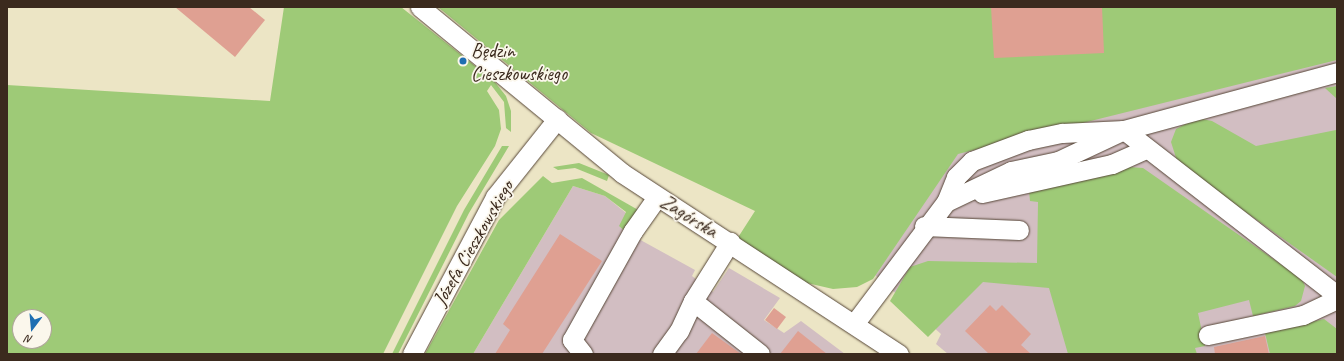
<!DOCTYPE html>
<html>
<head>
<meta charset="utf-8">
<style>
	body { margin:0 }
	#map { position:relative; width:1344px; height:361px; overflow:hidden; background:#ece5c5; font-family:Caveat,sans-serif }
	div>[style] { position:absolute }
	.industrial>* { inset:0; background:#d2bec2 }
	.green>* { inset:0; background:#9eca77 }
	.building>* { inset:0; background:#dfa092 }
	.roads { filter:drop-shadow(0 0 1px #564637) drop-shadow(0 0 1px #564637) }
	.minor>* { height:19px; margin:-9.5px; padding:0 9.5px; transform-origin:9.5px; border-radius:9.5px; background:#fff }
	.dots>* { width:11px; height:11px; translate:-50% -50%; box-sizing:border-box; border:2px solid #fbf7ec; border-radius:50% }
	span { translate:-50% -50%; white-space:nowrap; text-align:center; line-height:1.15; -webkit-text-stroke:3.5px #fbf7ec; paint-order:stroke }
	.poi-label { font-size:20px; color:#3b2a1e }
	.left { translate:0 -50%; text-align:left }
	.street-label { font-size:20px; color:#3b2a1e }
	.frame { position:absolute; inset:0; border:8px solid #3b2a1e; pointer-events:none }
	.north { position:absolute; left:12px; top:309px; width:40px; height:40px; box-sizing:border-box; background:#fbf7ec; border:1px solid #aea59a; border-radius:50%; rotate:196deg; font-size:11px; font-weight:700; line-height:16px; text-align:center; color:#3b2a1e }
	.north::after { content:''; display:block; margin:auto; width:14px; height:18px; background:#1f6fb2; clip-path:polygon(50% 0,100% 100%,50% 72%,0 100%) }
</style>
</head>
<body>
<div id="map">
	<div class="industrial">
		<i style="clip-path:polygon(1337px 55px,1337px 354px,948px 354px,936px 344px,941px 334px,875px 275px,1005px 74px)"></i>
		<i style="clip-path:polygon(573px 186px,605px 196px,626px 213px,626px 232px,695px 270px,692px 276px,713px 292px,729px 268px,780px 298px,764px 320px,784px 333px,801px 321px,845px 354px,473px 354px)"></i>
	</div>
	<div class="green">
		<i style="clip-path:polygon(evenodd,284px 7px,401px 7px,494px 81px,506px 96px,511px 111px,511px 132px,506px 128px,504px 102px,491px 85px,487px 91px,499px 110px,501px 129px,495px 146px,457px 206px,383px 354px,7px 354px,7px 85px,270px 101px,284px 7px,20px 317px,44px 317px,44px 341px,20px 341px,20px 317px)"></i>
		<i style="clip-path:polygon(438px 7px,1337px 7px,1337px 60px,958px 154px,873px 279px,857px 287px,833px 289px,807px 283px,737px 239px,755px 211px,591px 133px)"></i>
		<i style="clip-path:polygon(1337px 86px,1337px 99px,1325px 88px)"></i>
		<i style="clip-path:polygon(1197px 118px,1212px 121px,1256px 146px,1336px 130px,1337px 277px,1178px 164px,1171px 142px,1176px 129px)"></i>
		<i style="clip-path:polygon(502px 146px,509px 146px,469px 213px,398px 354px,392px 354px,464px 210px)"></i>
		<i style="clip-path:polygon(579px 163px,609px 175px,607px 181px,575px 168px,558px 170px,553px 167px)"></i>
		<i style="clip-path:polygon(1129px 167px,1143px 168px,1302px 279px,1305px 286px,1301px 301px,1295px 306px,1253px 316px,1249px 300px,1198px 313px,1205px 346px,1195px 348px,1197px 354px,1068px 354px,1049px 288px,983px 282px,928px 337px,890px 301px,910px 267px,928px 261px,1037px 263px,1038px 202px,1030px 201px,1029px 191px)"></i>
		<i style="clip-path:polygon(543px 176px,552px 183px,582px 178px,640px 211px,626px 232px,619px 226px,626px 212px,605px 196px,573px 186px,473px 354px,425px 354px,499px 220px)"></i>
		<i style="clip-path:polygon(1324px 319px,1337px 329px,1337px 354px,1270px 354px,1265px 333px)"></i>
	</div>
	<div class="building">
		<i style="clip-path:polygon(175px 7px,249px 7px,265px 20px,235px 57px)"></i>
		<i style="clip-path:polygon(991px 7px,1102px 7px,1104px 53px,994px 58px)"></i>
		<i style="clip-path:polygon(560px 234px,602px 261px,542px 354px,495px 354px,510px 330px,503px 324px)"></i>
		<i style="clip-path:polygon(990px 305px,996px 311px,1002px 305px,1031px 334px,1021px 345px,1031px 354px,989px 354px,965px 331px)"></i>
		<i style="clip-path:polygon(774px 308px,786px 317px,777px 329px,765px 320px)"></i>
		<i style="clip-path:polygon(798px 331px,827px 354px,780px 354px)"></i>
		<i style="clip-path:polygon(712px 333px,741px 354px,696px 354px)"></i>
		<i style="clip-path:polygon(1265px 336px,1269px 354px,1215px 354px,1214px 347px)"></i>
	</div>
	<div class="roads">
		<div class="minor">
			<i style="left:420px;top:7px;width:261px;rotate:39.4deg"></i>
			<i style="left:622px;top:173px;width:331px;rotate:33.2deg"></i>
			<i style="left:982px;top:193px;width:133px;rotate:-12.6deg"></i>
			<i style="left:1112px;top:164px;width:36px;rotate:-24deg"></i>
			<i style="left:946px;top:202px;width:72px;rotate:-25.5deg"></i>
			<i style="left:1011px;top:171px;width:48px;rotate:-12deg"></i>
			<i style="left:1058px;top:161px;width:73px;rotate:-25.2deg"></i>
			<i style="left:1124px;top:130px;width:221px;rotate:-15.2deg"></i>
			<i style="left:924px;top:226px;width:95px;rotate:2.4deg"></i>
			<i style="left:693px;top:301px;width:85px;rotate:38.3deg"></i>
			<i style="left:854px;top:324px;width:153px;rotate:-53deg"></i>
			<i style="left:946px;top:202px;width:27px;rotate:-68deg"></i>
			<i style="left:956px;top:177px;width:23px;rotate:-45deg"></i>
			<i style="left:972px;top:161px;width:60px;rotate:-20.6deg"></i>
			<i style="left:1028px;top:140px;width:35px;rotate:-12deg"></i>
			<i style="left:1062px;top:133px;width:62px;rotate:-2.8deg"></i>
			<i style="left:1124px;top:130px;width:269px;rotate:37.8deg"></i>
			<i style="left:1208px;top:335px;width:97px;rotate:-11.9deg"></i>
			<i style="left:1303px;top:315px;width:38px;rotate:-25deg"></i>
			<i style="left:412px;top:354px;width:178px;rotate:-62.1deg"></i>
			<i style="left:495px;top:197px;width:100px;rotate:-51.5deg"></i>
			<i style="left:583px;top:354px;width:18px;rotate:-128deg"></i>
			<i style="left:572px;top:340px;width:125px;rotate:-60.8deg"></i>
			<i style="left:633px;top:231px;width:42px;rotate:-54.8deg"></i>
			<i style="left:662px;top:354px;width:29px;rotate:-54deg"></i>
			<i style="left:679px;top:331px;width:33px;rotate:-65deg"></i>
			<i style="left:693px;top:301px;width:70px;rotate:-57.9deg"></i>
		</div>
	</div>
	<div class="dots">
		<i style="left:463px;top:61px;background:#1f6fb2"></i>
	</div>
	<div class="poi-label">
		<span class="left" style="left:471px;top:62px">Będzin<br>Cieszkowskiego</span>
	</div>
	<div class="street-label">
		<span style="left:689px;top:216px;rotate:32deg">Zagórska</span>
		<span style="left:473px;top:243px;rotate:-60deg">Józefa Cieszkowskiego</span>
	</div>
	<div class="frame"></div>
	<div class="north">N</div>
</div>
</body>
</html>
